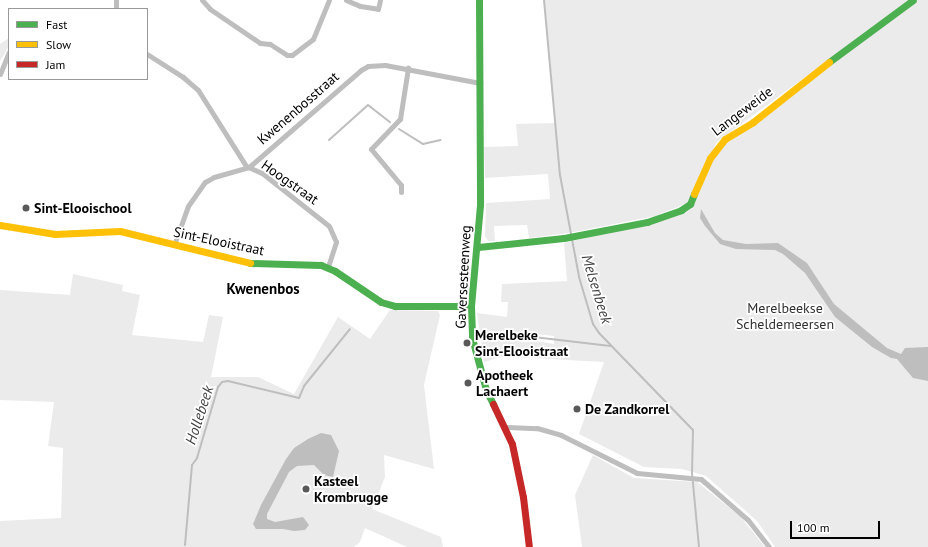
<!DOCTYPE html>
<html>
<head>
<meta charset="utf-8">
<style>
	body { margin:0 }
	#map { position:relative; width:928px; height:547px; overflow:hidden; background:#fff; font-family:"PT Sans",sans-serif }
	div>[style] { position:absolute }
	.green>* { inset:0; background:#ebebeb }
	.water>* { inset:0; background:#bebebe }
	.stream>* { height:2px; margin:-1px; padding:0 1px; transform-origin:1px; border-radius:1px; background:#bebebe }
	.street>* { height:5px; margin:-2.5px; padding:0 2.5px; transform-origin:2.5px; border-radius:2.5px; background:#bebebe }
	.fast>* { height:7px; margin:-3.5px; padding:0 3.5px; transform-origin:3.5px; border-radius:3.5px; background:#4caf50 }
	.slow>* { height:7px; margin:-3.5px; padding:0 3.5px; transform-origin:3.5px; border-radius:3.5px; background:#ffc107 }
	.jam>* { height:7px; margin:-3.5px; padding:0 3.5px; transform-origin:3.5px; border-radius:3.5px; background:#c62828 }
	.dots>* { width:11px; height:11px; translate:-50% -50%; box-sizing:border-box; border:2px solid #fff; border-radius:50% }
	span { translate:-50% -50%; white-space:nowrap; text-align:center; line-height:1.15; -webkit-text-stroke:3.5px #fff; paint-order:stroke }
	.street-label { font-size:14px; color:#000 }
	.poi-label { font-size:14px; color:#000; font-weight:700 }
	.left { translate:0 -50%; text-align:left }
	.park-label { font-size:14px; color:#323232 }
	.neighbourhood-label { font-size:15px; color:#000; font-weight:700 }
	.water-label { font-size:15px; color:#434343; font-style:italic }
	.legend { position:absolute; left:8px; top:8px; width:140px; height:72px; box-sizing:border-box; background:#fff; border:1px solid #999; margin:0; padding:5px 7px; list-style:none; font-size:12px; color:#000 }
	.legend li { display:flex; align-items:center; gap:8px; height:20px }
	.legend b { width:20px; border:1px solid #999 }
	.scale { position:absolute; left:790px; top:521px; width:90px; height:18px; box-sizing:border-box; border:2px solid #000; border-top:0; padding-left:5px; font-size:12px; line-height:14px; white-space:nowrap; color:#000; -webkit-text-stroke:3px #fff; paint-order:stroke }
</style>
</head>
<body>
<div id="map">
	<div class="green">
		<i style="clip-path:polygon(544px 0,909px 0,717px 142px,687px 203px,655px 216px,569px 233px,529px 238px,527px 225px,494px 226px,495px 241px,488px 241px,485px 236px,486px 203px,550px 199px,548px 174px,485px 178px,484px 147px,518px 146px,516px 124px,555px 123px)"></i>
		<i style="clip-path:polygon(evenodd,917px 0,928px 0,928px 547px,775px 547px,757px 521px,706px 476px,682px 469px,644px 467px,579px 434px,604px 362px,512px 357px,511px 354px,484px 362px,477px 313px,507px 317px,508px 302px,501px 302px,502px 284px,567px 281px,564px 243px,649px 224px,685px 212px,691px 206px,712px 157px,722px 144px,863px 37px,917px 0,525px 333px,554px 336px,554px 344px,524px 339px,525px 333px)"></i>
		<i style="clip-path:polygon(9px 38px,9px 46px,0 61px,0 44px)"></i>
		<i style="clip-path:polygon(73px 274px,123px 285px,122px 291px,140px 295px,132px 335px,203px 342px,209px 315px,223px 317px,211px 377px,258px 377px,294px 394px,338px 317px,370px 339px,390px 310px,438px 311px,440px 315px,424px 385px,434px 469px,384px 455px,385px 477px,372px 509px,441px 537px,443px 547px,407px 547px,365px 528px,360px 542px,354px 547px,0 547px,0 521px,61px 518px,63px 448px,48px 446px,54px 402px,0 400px,0 290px,70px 295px)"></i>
		<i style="clip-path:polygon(593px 455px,634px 478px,697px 482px,740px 516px,765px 547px,582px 547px,575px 495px)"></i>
	</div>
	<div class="water">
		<i style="clip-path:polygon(701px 209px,715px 233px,723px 240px,746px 244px,778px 243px,807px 263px,834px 304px,887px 348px,901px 354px,905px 348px,928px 347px,928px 381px,913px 378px,897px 359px,891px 358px,872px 347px,835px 317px,805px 273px,783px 254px,775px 250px,736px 249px,720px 244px,705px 226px,700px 218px)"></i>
		<i style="clip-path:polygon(321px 433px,331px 435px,339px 451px,333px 477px,324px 475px,314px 465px,297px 466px,289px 472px,267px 514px,267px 519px,275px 522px,303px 517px,309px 525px,305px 530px,294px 531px,283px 529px,256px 529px,253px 524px,261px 505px,286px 459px,294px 448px,308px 439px)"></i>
	</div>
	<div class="stream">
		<i style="left:544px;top:0;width:176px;rotate:84.8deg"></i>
		<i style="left:560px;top:175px;width:104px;rotate:79.4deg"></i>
		<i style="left:579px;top:277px;width:49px;rotate:73.4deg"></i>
		<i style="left:593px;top:324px;width:11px;rotate:56deg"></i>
		<i style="left:599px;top:333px;width:135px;rotate:45.9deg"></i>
		<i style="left:693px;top:430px;width:43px;rotate:91.3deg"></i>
		<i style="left:692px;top:473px;width:74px;rotate:84.6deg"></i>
		<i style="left:399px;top:129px;width:28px;rotate:32deg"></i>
		<i style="left:423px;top:144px;width:18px;rotate:-13deg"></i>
		<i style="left:329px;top:140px;width:52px;rotate:-41.9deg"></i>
		<i style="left:368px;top:105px;width:28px;rotate:38deg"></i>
		<i style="left:525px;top:336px;width:86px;rotate:6.7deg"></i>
		<i style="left:185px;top:545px;width:80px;rotate:-85deg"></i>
		<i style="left:192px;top:465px;width:9px;rotate:-54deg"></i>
		<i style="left:197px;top:458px;width:74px;rotate:-73.5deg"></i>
		<i style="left:218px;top:387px;width:6px;rotate:-51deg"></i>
		<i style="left:222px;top:382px;width:6px;rotate:-9deg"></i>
		<i style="left:228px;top:381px;width:73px;rotate:13.5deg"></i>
		<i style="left:299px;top:398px;width:13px;rotate:-67deg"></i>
		<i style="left:304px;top:386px;width:73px;rotate:-51.1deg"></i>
	</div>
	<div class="street">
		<i style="left:116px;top:0;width:9px;rotate:90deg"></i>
		<i style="left:202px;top:0;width:12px;rotate:48deg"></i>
		<i style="left:210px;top:9px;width:60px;rotate:34.2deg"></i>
		<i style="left:260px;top:43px;width:10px;rotate:6deg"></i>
		<i style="left:270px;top:44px;width:20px;rotate:33deg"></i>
		<i style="left:287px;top:55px;width:5px"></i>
		<i style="left:292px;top:55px;width:26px;rotate:-37deg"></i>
		<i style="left:313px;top:39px;width:42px;rotate:-67.7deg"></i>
		<i style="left:346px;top:0;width:15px;rotate:23deg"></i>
		<i style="left:360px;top:6px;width:18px;rotate:9deg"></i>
		<i style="left:378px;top:9px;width:9px;rotate:-77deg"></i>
		<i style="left:147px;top:54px;width:43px;rotate:32.6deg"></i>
		<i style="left:183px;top:77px;width:20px;rotate:41deg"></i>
		<i style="left:198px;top:90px;width:90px;rotate:57.7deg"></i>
		<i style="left:246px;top:166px;width:17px;rotate:24deg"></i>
		<i style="left:262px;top:173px;width:85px;rotate:38.3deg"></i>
		<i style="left:329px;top:226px;width:17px;rotate:66deg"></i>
		<i style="left:336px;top:242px;width:25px;rotate:108deg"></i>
		<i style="left:0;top:74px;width:24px;rotate:-68deg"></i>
		<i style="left:401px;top:192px;width:7px;rotate:-90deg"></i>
		<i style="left:401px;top:185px;width:47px;rotate:-129.8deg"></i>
		<i style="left:371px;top:149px;width:42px;rotate:-46deg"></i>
		<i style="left:400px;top:119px;width:52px;rotate:-81.1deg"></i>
		<i style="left:174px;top:245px;width:41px;rotate:-70.3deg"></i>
		<i style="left:188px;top:206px;width:29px;rotate:-55deg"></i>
		<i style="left:205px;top:182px;width:10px;rotate:-29deg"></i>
		<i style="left:214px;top:177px;width:36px;rotate:-16deg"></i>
		<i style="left:249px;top:167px;width:148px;rotate:-40.9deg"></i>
		<i style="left:361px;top:70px;width:8px;rotate:-30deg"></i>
		<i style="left:368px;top:66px;width:17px;rotate:-3deg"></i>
		<i style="left:385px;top:65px;width:97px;rotate:10.7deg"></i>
		<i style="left:504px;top:427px;width:33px;rotate:2deg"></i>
		<i style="left:537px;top:428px;width:25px;rotate:16deg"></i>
		<i style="left:561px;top:435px;width:85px;rotate:26.6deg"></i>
		<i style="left:637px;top:473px;width:64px;rotate:5.4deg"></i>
		<i style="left:701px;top:479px;width:62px;rotate:41.1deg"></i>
		<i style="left:748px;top:520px;width:34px;rotate:52deg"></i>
	</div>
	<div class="fast">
		<i style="left:479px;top:0;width:205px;rotate:89.7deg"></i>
		<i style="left:480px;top:205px;width:101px;rotate:95.1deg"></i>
		<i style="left:471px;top:306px;width:32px;rotate:88deg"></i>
		<i style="left:472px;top:338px;width:54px;rotate:74.9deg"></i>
		<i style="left:486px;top:390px;width:16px;rotate:63deg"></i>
		<i style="left:829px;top:62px;width:104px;rotate:-36.4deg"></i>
		<i style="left:478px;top:247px;width:86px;rotate:-6deg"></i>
		<i style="left:564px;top:238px;width:85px;rotate:-10.9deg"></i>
		<i style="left:647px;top:222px;width:36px;rotate:-19deg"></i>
		<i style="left:681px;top:210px;width:11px;rotate:-34deg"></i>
		<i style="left:690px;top:204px;width:11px;rotate:-68deg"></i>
		<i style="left:250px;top:263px;width:71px;rotate:1.6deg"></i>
		<i style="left:321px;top:265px;width:15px;rotate:23deg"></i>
		<i style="left:335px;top:271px;width:55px;rotate:34deg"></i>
		<i style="left:381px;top:302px;width:15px;rotate:16deg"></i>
		<i style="left:395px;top:306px;width:76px"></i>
	</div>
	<div class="slow">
		<i style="left:694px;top:194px;width:39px;rotate:-66deg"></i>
		<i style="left:710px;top:158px;width:24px;rotate:-52deg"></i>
		<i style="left:725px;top:139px;width:33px;rotate:-31deg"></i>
		<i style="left:753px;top:122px;width:97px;rotate:-38.3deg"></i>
		<i style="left:0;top:225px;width:56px;rotate:9.3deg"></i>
		<i style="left:55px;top:234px;width:65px;rotate:-2.6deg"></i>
		<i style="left:120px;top:231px;width:134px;rotate:13.8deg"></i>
	</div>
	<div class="jam">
		<i style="left:493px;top:404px;width:44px;rotate:64.6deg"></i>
		<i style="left:512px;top:444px;width:54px;rotate:78.3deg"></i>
		<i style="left:523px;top:497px;width:50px;rotate:83.2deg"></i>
	</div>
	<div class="dots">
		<i style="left:26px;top:208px;background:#595959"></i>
		<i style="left:467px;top:343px;background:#595959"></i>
		<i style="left:468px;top:383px;background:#595959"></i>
		<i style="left:577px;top:409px;background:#595959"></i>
		<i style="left:306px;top:489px;background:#595959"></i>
	</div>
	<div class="street-label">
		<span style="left:298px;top:108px;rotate:-41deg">Kwenenbosstraat</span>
		<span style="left:742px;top:111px;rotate:-37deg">Langeweide</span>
		<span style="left:290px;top:182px;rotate:35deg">Hoogstraat</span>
		<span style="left:219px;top:241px;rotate:12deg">Sint-Elooistraat</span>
		<span style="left:463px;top:277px;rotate:-87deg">Gaversesteenweg</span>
	</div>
	<div class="poi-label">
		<span class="left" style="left:34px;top:208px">Sint-Elooischool</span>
		<span class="left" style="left:475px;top:343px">Merelbeke<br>Sint-Elooistraat</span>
		<span class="left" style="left:476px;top:383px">Apotheek<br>Lachaert</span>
		<span class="left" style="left:585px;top:409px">De Zandkorrel</span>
		<span class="left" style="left:314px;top:489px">Kasteel<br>Krombrugge</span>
	</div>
	<div class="park-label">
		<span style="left:785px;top:316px">Merelbeekse<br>Scheldemeersen</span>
	</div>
	<div class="neighbourhood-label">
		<span style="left:263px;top:289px">Kwenenbos</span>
	</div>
	<div class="water-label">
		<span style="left:597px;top:289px;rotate:73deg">Melsenbeek</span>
		<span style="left:199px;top:415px;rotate:-72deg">Hollebeek</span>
	</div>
	<ul class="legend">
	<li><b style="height:5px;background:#4caf50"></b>Fast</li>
	<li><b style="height:5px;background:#ffc107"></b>Slow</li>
	<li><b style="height:5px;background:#c62828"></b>Jam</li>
	</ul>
	<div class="scale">100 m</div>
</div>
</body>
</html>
